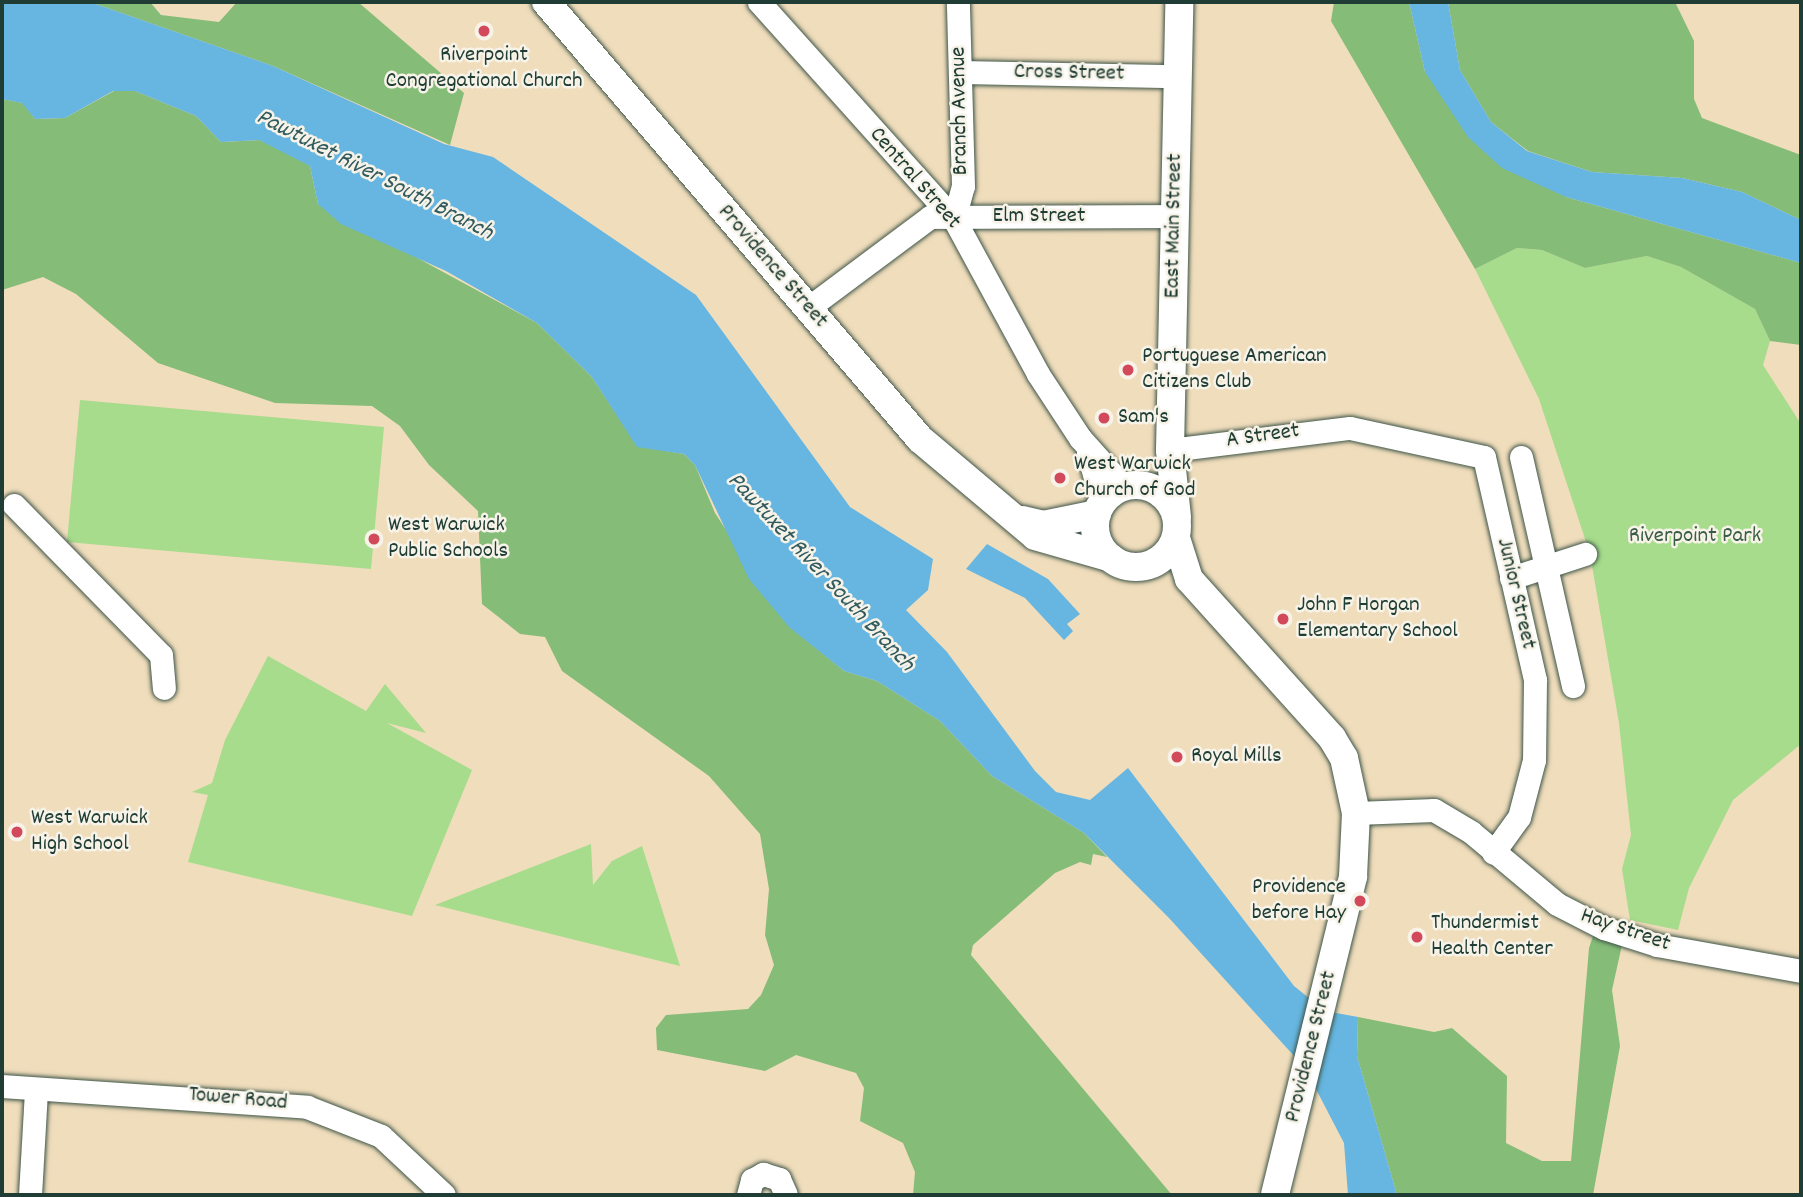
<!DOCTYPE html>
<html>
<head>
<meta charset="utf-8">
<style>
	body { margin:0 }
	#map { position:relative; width:1803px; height:1197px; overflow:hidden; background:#f0ddbc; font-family:Dekko,sans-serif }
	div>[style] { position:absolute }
	.green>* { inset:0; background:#a6dc8c }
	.forest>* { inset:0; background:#84bc78 }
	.water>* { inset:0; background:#66b6e1 }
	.roads { filter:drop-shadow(0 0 2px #3e5548) drop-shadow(0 0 2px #3e5548) }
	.minor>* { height:23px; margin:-11.5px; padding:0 11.5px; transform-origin:11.5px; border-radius:11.5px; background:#fff }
	.major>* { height:28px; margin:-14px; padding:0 14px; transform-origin:14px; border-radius:14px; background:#fff }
	.major>.ring { margin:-14px; padding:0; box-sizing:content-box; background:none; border:28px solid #fff; border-radius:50% }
	.dots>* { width:19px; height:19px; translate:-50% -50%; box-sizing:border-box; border:4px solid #f7f3e8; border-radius:50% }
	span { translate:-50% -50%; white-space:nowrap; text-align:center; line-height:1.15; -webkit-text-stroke:5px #f7f3e8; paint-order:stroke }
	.poi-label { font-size:23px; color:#1f3d34 }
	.left { translate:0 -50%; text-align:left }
	.right { translate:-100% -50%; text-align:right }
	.street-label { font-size:23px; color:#1f3d34 }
	.park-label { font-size:23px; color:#3a5d46 }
	.water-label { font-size:24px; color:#315b5f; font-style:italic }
	.frame { position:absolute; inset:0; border:4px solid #1f3d34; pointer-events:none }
</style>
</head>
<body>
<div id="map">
	<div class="green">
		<i style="clip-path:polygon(1517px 248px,1542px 250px,1585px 268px,1647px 256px,1681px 267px,1755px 309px,1770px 341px,1763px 365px,1801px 424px,1801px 744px,1733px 800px,1689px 888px,1678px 930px,1630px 920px,1622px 869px,1631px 835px,1619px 723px,1590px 554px,1539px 399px,1475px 269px)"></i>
		<i style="clip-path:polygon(80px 400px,384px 427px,371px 569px,67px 542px)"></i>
		<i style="clip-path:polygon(268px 656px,366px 711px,385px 684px,426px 733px,387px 723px,472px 770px,412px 916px,188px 862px,208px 795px,192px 792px,212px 783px,225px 740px)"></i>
		<i style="clip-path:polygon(591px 844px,593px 885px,612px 861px,642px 846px,680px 966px,435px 905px)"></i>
	</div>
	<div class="forest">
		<i style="clip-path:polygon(90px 2px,150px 2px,161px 15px,219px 22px,237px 2px,358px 2px,464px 93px,450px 145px,273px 66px)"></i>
		<i style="clip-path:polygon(1334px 2px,1409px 2px,1425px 72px,1566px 197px,1801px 263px,1801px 345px,1770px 341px,1755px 309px,1681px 267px,1647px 256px,1585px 268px,1542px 250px,1517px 248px,1475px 269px,1331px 21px)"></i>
		<i style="clip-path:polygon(1448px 2px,1675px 2px,1694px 41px,1694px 99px,1702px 118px,1801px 155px,1801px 220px,1742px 192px,1682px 178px,1592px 172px,1528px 151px,1491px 122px,1460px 70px)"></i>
		<i style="clip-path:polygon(114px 91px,135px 91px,196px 116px,221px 142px,259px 140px,298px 157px,310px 166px,318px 204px,537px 323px,592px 377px,637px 446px,684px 454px,695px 465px,715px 513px,789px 626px,844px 671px,877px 681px,940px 721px,992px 776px,1084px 833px,1107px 857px,1093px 854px,1091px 865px,1080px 862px,1055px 873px,973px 945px,971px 955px,1172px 1195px,913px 1195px,915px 1172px,903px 1143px,860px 1121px,864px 1088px,856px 1073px,796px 1055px,765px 1071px,657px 1050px,656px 1028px,666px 1015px,748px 1009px,761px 995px,774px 965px,765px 935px,769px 889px,760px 834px,709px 776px,562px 671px,545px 637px,520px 634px,482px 604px,478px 511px,429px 465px,400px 426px,372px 406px,275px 403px,158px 363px,76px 294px,43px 277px,2px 290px,2px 99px,23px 103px,35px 119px,65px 118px)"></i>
		<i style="clip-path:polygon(1597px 924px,1624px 936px,1612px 990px,1620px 1046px,1593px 1195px,1397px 1195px,1357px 1056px,1358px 1017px,1434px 1032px,1452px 1028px,1507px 1076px,1506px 1143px,1542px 1161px,1571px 1161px,1589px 948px)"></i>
	</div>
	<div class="water">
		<i style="clip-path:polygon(2px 2px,90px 2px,273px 66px,444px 144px,493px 157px,696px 295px,850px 507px,933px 559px,928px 590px,906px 610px,947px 652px,1035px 771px,1056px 792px,1090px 800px,1128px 768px,1294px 986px,1325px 1011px,1358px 1017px,1357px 1056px,1397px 1195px,1348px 1195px,1344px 1143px,1305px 1068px,1169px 918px,1084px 833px,992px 776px,940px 721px,877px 681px,844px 671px,789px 627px,749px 579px,695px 465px,684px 454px,637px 447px,592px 377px,537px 323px,446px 271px,341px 224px,318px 204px,310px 166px,259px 140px,221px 142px,196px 116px,135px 91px,113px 91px,65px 118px,35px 119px,22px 103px,2px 99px)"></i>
		<i style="clip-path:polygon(1409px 2px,1448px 2px,1460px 70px,1491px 122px,1527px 151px,1592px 172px,1682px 178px,1742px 192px,1801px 220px,1801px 263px,1566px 197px,1502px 168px,1468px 137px,1425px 72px)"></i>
		<i style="clip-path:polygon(987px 544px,1048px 579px,1080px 614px,1067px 624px,1073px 631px,1064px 640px,1025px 598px,966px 569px)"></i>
	</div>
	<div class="roads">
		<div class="minor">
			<i style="left:759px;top:2px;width:292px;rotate:48.1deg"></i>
			<i style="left:954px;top:219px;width:176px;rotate:61.5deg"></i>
			<i style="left:1038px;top:374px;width:77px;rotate:56.7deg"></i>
			<i style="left:1080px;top:438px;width:64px;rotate:48.1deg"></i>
			<i style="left:960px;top:72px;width:217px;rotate:1.1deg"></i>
			<i style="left:954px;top:219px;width:34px;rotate:-75deg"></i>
			<i style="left:963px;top:186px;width:184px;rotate:-91.6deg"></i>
			<i style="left:808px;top:308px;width:152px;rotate:-36.7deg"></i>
			<i style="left:930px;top:217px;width:244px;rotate:-0.2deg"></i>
			<i style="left:1170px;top:450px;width:181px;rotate:-7deg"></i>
			<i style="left:1350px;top:428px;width:137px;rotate:12.2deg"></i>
			<i style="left:1484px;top:457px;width:229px;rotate:77.1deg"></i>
			<i style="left:1535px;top:680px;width:80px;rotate:90.7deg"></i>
			<i style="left:1534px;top:760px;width:59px;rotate:104.7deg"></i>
			<i style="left:1519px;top:817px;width:44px;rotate:125.8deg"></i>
			<i style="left:1088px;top:453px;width:52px;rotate:74.4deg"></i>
			<i style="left:1521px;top:457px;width:235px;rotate:77.2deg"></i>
			<i style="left:14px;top:505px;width:210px;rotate:45.6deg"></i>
			<i style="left:161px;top:655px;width:33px;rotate:85deg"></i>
			<i style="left:1511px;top:578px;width:78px;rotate:-18deg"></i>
			<i style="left:1356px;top:813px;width:78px;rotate:-2.2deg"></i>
			<i style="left:1434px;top:810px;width:43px;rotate:30.7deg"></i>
			<i style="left:1471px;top:832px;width:112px;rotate:39.9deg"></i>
			<i style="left:1557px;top:904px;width:53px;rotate:27.1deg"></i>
			<i style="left:1604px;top:928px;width:56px;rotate:17.8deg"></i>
			<i style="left:1657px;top:945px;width:146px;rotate:10.2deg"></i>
			<i style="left:2px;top:1086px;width:306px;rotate:3.9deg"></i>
			<i style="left:307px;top:1107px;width:79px;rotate:21.4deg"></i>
			<i style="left:381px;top:1136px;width:86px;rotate:43.1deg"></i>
			<i style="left:30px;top:1195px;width:105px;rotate:-86.7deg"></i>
			<i style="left:748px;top:1195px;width:16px;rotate:-75deg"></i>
			<i style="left:752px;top:1180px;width:13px;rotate:-29deg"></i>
			<i style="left:763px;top:1174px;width:17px;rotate:17deg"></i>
			<i style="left:779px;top:1179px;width:17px;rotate:66deg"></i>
		</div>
		<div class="major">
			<i style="left:546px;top:2px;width:575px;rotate:49.44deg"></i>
			<i style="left:920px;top:439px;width:150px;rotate:40.1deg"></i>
			<i style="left:1035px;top:536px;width:79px;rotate:16.1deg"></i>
			<i class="ring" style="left:1095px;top:485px;width:54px;height:54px"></i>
			<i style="left:1177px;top:517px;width:67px;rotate:-96deg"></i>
			<i style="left:1170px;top:450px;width:448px;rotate:-88.8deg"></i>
			<i style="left:1022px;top:520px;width:22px;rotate:13deg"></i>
			<i style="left:1043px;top:525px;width:55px;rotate:-11.5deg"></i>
			<i style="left:1176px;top:538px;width:43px;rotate:72.4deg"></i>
			<i style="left:1189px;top:579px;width:214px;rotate:48deg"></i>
			<i style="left:1332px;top:738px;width:23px;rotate:59deg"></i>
			<i style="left:1344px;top:758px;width:56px;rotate:77.7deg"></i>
			<i style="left:1356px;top:813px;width:64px;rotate:92.7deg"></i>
			<i style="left:1353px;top:877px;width:327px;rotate:103.8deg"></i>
		</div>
	</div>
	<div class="dots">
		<i style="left:484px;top:31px;background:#d1495b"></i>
		<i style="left:1128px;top:370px;background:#d1495b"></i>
		<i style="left:1104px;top:418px;background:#d1495b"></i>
		<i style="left:1060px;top:478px;background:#d1495b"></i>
		<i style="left:374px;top:539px;background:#d1495b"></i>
		<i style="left:1283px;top:619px;background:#d1495b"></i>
		<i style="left:1177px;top:757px;background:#d1495b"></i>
		<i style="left:17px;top:832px;background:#d1495b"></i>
		<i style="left:1360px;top:901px;background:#d1495b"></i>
		<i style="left:1417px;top:937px;background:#d1495b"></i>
	</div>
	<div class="poi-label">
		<span style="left:484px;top:69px">Riverpoint<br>Congregational Church</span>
		<span class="left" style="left:1142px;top:370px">Portuguese American<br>Citizens Club</span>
		<span class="left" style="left:1118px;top:418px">Sam's</span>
		<span class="left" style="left:1074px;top:478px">West Warwick<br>Church of God</span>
		<span class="left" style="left:388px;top:539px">West Warwick<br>Public Schools</span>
		<span class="left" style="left:1297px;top:619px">John F Horgan<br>Elementary School</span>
		<span class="left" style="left:1191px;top:757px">Royal Mills</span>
		<span class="left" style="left:31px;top:832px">West Warwick<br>High School</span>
		<span class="right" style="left:1346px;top:901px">Providence<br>before Hay</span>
		<span class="left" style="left:1431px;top:937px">Thundermist<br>Health Center</span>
	</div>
	<div class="street-label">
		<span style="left:1069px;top:74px;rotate:1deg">Cross Street</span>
		<span style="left:961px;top:111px;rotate:-91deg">Branch Avenue</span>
		<span style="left:914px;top:179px;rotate:49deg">Central Street</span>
		<span style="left:1039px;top:217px">Elm Street</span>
		<span style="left:1175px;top:226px;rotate:-89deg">East Main Street</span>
		<span style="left:772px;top:267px;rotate:49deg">Providence Street</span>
		<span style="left:1263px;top:437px;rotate:-8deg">A Street</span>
		<span style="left:1515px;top:594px;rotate:77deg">Junior Street</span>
		<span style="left:1625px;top:931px;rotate:19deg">Hay Street</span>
		<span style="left:1312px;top:1047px;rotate:-76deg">Providence Street</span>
		<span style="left:238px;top:1100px;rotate:5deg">Tower Road</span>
	</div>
	<div class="park-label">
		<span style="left:1695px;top:537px">Riverpoint Park</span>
	</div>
	<div class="water-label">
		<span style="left:374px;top:176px;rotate:27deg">Pawtuxet River South Branch</span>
		<span style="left:820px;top:573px;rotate:47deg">Pawtuxet River South Branch</span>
	</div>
	<div class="frame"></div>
</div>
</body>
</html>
